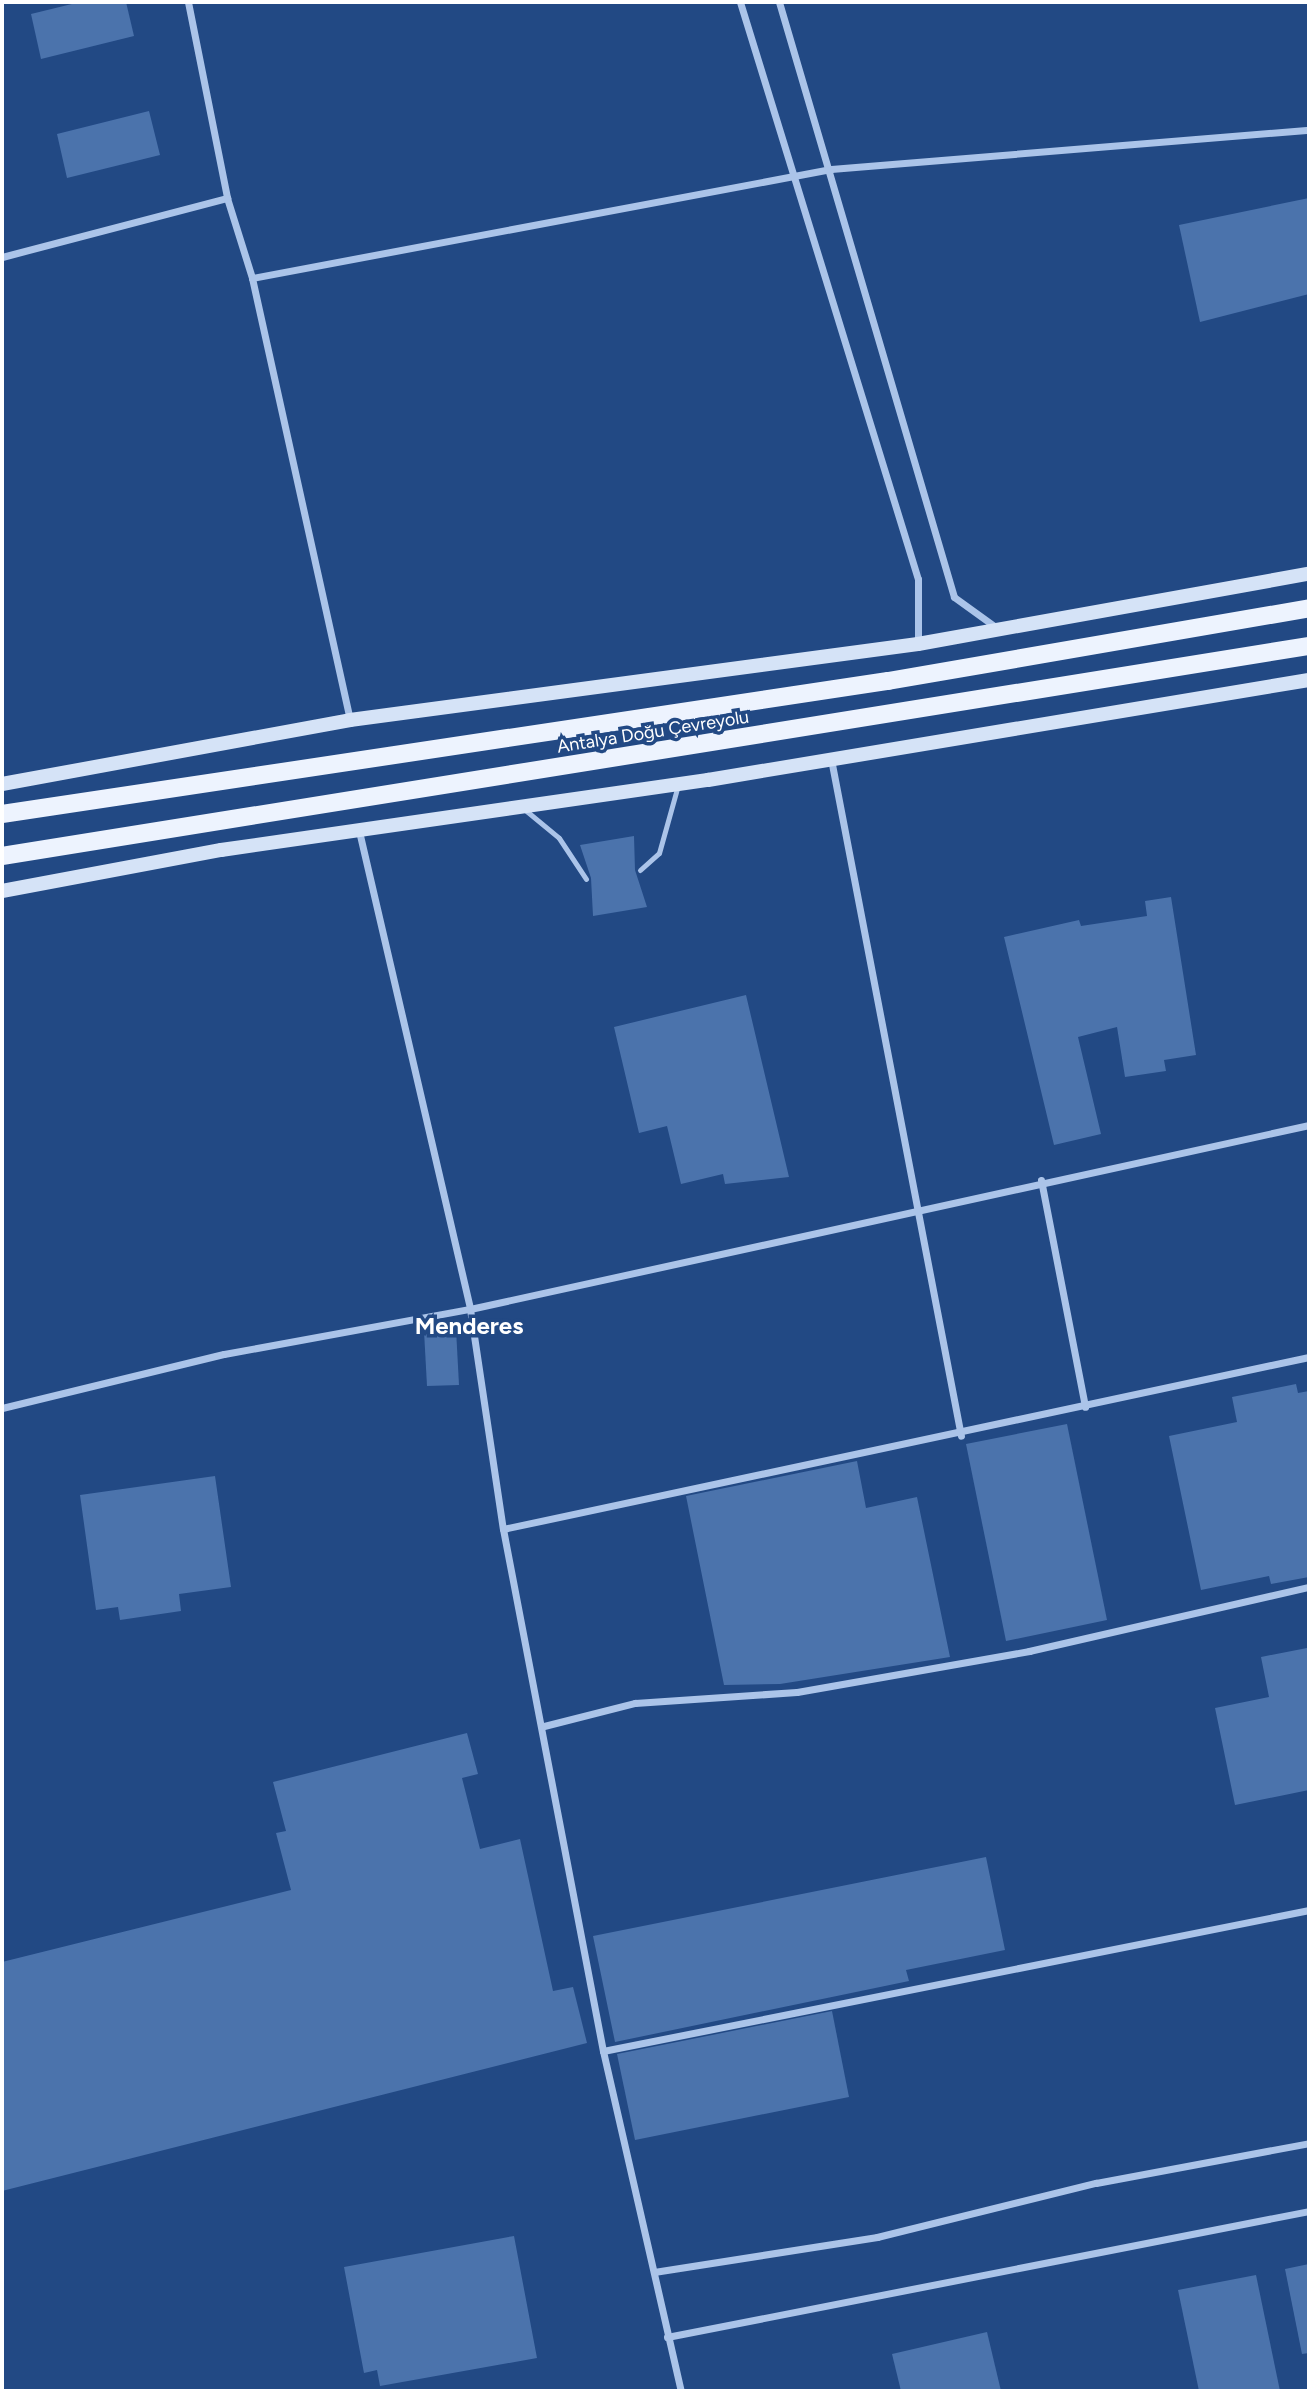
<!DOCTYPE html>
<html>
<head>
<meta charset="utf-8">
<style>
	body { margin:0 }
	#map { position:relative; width:1311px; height:2393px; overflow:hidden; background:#224984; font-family:Figtree,sans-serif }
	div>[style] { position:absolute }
	.building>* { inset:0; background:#4b73ac }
	.lane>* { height:5px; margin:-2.5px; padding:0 2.5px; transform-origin:2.5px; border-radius:2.5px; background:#abc4e9 }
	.street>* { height:7px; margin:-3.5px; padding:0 3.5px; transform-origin:3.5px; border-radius:3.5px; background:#abc4e9 }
	.secondary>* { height:14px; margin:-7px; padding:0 7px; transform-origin:7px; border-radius:7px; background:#d5e3f7 }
	.primary>* { height:18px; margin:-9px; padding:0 9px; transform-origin:9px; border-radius:9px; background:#edf3fe }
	span { translate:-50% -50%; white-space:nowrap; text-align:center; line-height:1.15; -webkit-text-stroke:7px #224984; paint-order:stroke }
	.street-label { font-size:18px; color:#fff }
	.district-label { font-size:24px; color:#fff; font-weight:700 }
	.frame { position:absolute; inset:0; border:4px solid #fff; pointer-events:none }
</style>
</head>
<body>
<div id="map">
	<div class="building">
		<i style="clip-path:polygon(80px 2px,126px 2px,134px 36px,41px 59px,31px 14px)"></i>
		<i style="clip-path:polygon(149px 111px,160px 155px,67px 178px,57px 134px)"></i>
		<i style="clip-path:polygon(1309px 198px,1309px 294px,1200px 322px,1179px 225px)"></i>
		<i style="clip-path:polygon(634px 836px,635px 870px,647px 907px,593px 916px,591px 878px,580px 845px)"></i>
		<i style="clip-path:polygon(1171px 897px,1196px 1055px,1164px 1060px,1166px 1071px,1125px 1077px,1117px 1027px,1078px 1037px,1101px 1134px,1054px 1145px,1004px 937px,1079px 920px,1081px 926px,1147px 916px,1145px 901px)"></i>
		<i style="clip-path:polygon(746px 995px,789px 1177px,725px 1184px,723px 1174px,681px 1184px,667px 1126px,639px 1133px,614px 1027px)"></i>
		<i style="clip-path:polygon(456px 1329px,459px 1385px,427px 1386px,424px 1331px)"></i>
		<i style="clip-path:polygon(1296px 1384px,1298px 1393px,1309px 1391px,1309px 1577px,1271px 1584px,1269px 1576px,1201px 1590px,1169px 1436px,1237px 1422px,1232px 1397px)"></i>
		<i style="clip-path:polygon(1067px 1424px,1107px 1620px,1006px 1641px,966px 1444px)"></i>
		<i style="clip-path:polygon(857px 1461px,866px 1508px,917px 1497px,950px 1657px,780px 1684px,724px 1685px,686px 1496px)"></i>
		<i style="clip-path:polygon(215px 1476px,231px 1587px,179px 1594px,181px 1611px,120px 1620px,118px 1607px,96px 1610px,80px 1495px)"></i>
		<i style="clip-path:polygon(1307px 1648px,1309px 1790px,1235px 1805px,1215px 1708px,1269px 1697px,1261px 1657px)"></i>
		<i style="clip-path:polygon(467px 1733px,478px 1774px,462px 1778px,480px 1849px,520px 1839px,553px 1991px,573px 1987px,587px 2043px,2px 2191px,2px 1962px,291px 1890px,276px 1833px,286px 1831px,273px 1782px)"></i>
		<i style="clip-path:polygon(986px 1857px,1005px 1950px,906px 1970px,909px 1981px,615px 2042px,593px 1936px)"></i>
		<i style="clip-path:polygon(832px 2011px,849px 2097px,635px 2140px,617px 2054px)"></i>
		<i style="clip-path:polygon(514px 2236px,537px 2358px,380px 2386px,377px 2370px,364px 2373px,344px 2267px)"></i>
		<i style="clip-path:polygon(1309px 2264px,1309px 2353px,1302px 2354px,1285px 2269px)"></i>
		<i style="clip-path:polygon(1256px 2275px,1280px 2391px,1199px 2391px,1178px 2290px)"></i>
		<i style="clip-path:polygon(987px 2332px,1001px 2391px,901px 2391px,892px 2354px)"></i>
	</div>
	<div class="lane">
		<i style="left:524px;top:809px;width:45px;rotate:39.6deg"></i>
		<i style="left:559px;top:838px;width:49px;rotate:56.6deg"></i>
		<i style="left:640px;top:870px;width:25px;rotate:-42deg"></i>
		<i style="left:659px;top:853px;width:71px;rotate:-74.4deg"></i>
	</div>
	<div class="street">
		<i style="left:188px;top:2px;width:200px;rotate:78.7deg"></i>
		<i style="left:227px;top:198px;width:84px;rotate:72.6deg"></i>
		<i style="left:252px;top:278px;width:453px;rotate:77.5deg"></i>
		<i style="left:740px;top:2px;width:604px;rotate:72.86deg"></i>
		<i style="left:918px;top:579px;width:65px;rotate:90deg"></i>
		<i style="left:779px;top:2px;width:620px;rotate:73.61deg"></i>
		<i style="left:954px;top:597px;width:53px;rotate:35.8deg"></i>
		<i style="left:2px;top:257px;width:233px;rotate:-14.7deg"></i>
		<i style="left:252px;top:278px;width:589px;rotate:-10.66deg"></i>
		<i style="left:831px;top:169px;width:480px;rotate:-4.7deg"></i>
		<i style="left:831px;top:759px;width:689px;rotate:79.13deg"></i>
		<i style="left:359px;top:831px;width:491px;rotate:76.9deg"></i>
		<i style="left:470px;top:1309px;width:222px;rotate:81.5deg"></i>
		<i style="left:503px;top:1529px;width:531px;rotate:79.16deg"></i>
		<i style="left:603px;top:2051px;width:349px;rotate:77.1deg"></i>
		<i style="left:1041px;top:1180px;width:231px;rotate:79deg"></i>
		<i style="left:2px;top:1408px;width:228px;rotate:-13.7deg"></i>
		<i style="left:224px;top:1354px;width:250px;rotate:-10.4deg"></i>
		<i style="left:470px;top:1309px;width:859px;rotate:-12.37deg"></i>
		<i style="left:503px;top:1529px;width:824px;rotate:-12.05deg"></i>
		<i style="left:544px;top:1726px;width:94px;rotate:-14.2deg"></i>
		<i style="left:635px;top:1703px;width:162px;rotate:-3.9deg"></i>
		<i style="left:797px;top:1692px;width:236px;rotate:-10deg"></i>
		<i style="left:1029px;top:1651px;width:287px;rotate:-12.9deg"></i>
		<i style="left:603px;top:2051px;width:720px;rotate:-11.29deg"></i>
		<i style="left:654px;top:2272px;width:226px;rotate:-8.9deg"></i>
		<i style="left:877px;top:2237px;width:226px;rotate:-13.9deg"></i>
		<i style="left:1096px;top:2183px;width:217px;rotate:-10.6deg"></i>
		<i style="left:667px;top:2337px;width:654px;rotate:-11.1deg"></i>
	</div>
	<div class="secondary">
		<i style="left:2px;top:784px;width:354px;rotate:-10.4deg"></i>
		<i style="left:350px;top:720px;width:573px;rotate:-7.62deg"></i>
		<i style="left:918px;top:644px;width:397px;rotate:-10.2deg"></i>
		<i style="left:2px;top:891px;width:223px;rotate:-10.6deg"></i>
		<i style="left:221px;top:850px;width:492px;rotate:-8.2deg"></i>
		<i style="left:708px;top:780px;width:609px;rotate:-9.45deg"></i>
	</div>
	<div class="primary">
		<i style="left:2px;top:814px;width:896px;rotate:-8.54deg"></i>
		<i style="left:888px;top:681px;width:427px;rotate:-9.8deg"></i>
		<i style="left:2px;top:856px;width:1324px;rotate:-9.13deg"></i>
	</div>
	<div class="street-label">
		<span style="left:653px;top:732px;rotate:-9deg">Antalya Doğu Çevreyolu</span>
	</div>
	<div class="district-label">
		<span style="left:469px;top:1326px">Menderes</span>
	</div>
	<div class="frame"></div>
</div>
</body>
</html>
